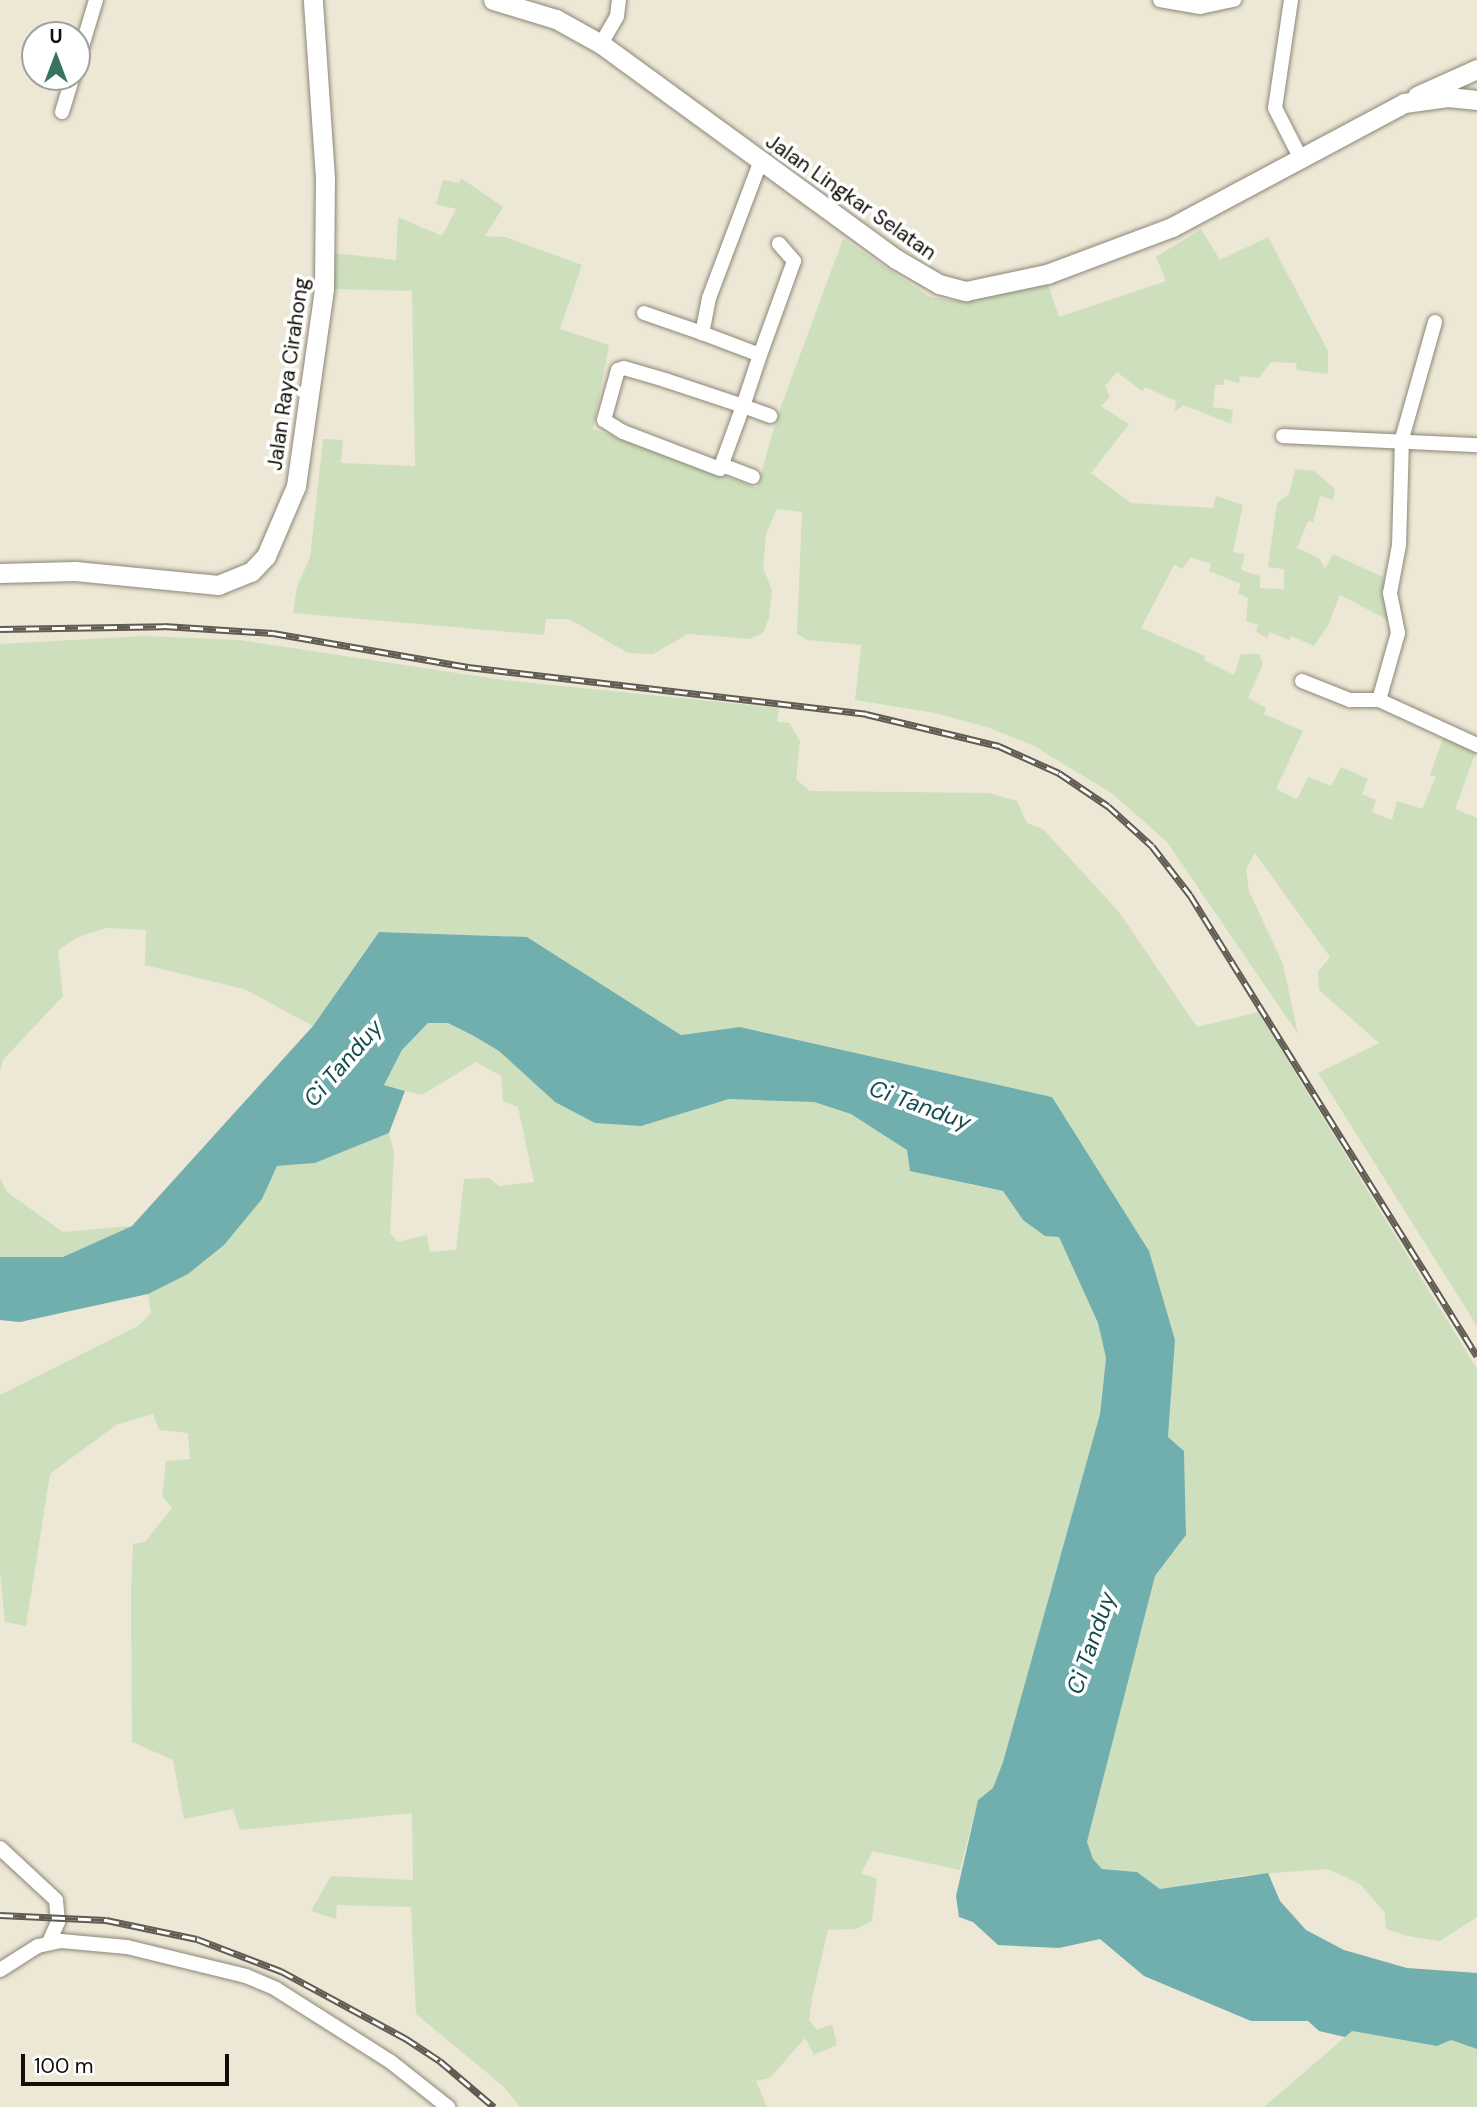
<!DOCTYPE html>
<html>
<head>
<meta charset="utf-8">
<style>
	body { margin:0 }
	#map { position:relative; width:1477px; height:2107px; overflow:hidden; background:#ede7d6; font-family:"DM Sans",sans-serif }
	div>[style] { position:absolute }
	.green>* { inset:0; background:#cedfbd }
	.water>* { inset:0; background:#71aeae }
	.roads { filter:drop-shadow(0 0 2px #8c8677) drop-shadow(0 0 2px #8c8677) }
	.street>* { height:14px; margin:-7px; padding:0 7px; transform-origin:7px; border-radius:7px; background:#fff }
	.secondary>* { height:19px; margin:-9.5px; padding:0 9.5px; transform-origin:9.5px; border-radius:9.5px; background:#fff }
	.rail>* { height:7px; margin-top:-3.5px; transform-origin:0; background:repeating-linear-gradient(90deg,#fff 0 13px,#605c52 0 26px); box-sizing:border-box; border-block:2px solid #605c52 }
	span { translate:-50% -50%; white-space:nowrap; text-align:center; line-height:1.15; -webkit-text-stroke:7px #fff; paint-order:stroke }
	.street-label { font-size:21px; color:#100e08 }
	.water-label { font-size:23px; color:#154c4c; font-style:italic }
	.north { position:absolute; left:21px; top:21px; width:70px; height:70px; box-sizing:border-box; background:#fff; border:2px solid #9f9f9c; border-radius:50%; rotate:0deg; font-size:19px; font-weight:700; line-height:28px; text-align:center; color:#100e08 }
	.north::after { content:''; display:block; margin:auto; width:24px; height:32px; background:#38735e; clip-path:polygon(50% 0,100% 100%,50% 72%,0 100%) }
	.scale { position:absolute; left:21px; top:2054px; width:208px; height:32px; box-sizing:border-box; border:4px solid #100e08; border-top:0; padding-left:9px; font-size:21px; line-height:24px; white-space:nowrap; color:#100e08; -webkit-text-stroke:5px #fff; paint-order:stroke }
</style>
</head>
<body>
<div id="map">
	<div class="green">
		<i style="clip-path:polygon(461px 178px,503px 207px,485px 236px,505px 237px,582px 265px,560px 329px,609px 345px,593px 429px,757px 488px,777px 417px,843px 239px,930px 297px,958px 301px,1047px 282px,1059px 317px,1166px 281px,1156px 257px,1201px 229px,1220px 260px,1268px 237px,1328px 351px,1328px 374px,1297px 370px,1296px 363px,1271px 362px,1259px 378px,1240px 376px,1239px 383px,1225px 379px,1223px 385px,1215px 385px,1213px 407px,1233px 410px,1231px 424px,1184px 405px,1174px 412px,1176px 401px,1145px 387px,1142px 391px,1117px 372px,1105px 386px,1110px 397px,1101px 406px,1129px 424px,1091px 473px,1131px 503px,1213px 508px,1216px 496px,1243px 505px,1233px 552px,1245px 554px,1241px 570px,1260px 576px,1260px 588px,1284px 589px,1284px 569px,1268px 567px,1277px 503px,1289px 494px,1295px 469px,1314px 471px,1335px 489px,1333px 500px,1320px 496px,1313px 522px,1308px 521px,1297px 548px,1319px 558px,1325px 569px,1333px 554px,1387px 579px,1381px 593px,1390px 621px,1340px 595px,1328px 625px,1314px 646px,1291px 636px,1289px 640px,1270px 632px,1267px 638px,1256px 632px,1258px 625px,1246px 621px,1248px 598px,1238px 593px,1241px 584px,1209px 571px,1211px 564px,1191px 557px,1182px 569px,1174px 565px,1141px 628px,1205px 656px,1204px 660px,1234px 675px,1241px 654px,1259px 654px,1263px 664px,1248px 698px,1266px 708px,1264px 714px,1303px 731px,1276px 789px,1297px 799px,1308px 777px,1331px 786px,1341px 767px,1368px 779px,1362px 794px,1376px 800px,1372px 812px,1392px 820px,1397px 801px,1422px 809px,1436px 777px,1430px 775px,1444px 735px,1477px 749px,1455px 809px,1477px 818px,1477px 1326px,1318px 1073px,1379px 1043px,1319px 990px,1318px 972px,1330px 957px,1255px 853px,1246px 869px,1249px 891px,1283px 964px,1298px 1034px,1167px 842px,1113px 794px,1034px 746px,987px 727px,935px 713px,855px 700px,861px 645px,808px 640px,797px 634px,802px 512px,777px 509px,766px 534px,763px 568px,772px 590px,769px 618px,763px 633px,749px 639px,688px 634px,653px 654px,628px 653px,569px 619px,546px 619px,544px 635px,293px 613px,297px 586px,310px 558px,323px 439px,343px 440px,341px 463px,415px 466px,412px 291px,331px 289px,334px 253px,396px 260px,398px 217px,442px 236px,456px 209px,436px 204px,443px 180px,459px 183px)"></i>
		<i style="clip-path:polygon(144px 636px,239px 640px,503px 680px,779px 708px,777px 722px,789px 723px,800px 741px,796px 779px,810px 791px,989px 793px,1017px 801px,1027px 823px,1043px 829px,1119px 912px,1197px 1027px,1258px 1012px,1477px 1369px,1477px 1917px,1440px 1941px,1407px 1936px,1386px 1929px,1385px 1913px,1360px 1884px,1328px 1869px,1247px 1875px,1160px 1889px,1137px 1872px,1102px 1869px,1093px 1859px,1087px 1843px,1155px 1576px,1186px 1535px,1184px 1451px,1168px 1437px,1175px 1340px,1052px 1097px,741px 1027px,681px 1035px,527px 937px,379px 932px,313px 1026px,244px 989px,145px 965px,146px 930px,106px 928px,78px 937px,58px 950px,63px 996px,3px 1060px,0 1071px,0 644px)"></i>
		<i style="clip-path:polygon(428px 1023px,448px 1023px,472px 1035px,499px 1051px,555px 1102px,685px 1111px,729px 1099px,763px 1098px,814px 1102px,851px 1114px,971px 1185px,1003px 1191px,1023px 1220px,1059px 1237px,1098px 1323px,1106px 1358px,1100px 1414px,1003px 1762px,993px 1788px,978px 1800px,960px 1870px,873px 1851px,861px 1873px,877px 1879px,872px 1921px,855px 1929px,828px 1930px,813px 1993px,809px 2020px,817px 2030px,832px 2024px,837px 2045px,814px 2055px,805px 2038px,770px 2078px,756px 2081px,767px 2107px,520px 2107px,504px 2087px,416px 2014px,411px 1907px,337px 1905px,336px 1919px,311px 1911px,331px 1876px,413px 1880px,412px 1813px,240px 1830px,233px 1809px,184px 1819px,173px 1760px,132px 1742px,131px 1595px,133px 1544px,145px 1542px,172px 1508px,162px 1496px,166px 1461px,190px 1459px,188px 1433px,159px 1430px,153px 1414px,116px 1425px,50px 1474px,26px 1626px,5px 1622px,0 1573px,0 1395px,138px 1326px,151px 1313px,148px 1294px,188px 1274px,262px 1199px,277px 1166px,315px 1163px,389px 1133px,394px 1153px,390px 1233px,398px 1242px,427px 1235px,430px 1252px,456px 1250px,464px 1179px,489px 1178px,499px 1186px,534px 1182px,518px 1107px,503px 1101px,501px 1076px,476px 1062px,422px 1095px,384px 1085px,402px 1050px)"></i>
		<i style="clip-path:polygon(0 1178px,7px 1192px,63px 1232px,132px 1226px,63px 1257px,0 1257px)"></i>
		<i style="clip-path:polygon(1352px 2031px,1437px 2046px,1451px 2040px,1477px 2049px,1477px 2107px,1264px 2107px)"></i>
	</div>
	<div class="water">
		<i style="clip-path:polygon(379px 932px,527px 937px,681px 1035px,740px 1027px,1052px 1097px,1149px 1251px,1175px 1340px,1168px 1437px,1184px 1451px,1186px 1535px,1155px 1576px,1087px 1842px,1093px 1859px,1102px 1869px,1137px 1872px,1160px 1889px,1268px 1873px,1280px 1901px,1306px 1930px,1344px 1950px,1407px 1968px,1477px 1973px,1477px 2049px,1451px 2040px,1437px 2046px,1352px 2031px,1345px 2037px,1319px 2031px,1308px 2021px,1251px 2021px,1144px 1976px,1100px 1939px,1059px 1948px,998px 1945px,973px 1922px,959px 1917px,956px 1896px,978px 1800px,993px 1788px,1003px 1762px,1100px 1414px,1106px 1358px,1098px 1323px,1059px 1237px,1045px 1236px,1023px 1220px,1003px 1191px,910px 1171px,907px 1150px,851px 1114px,814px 1102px,729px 1099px,641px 1126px,595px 1123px,555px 1102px,499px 1051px,472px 1035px,448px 1023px,428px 1023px,402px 1050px,384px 1085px,405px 1091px,389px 1133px,315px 1163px,277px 1166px,262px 1199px,224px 1245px,188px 1274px,148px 1294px,20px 1322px,0 1320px,0 1257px,63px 1257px,132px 1226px,313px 1026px)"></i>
	</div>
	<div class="roads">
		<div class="street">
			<i style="left:1160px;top:0;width:41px;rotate:9.9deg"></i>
			<i style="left:1200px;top:7px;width:35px;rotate:-12deg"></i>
			<i style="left:1291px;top:0;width:109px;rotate:98.4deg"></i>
			<i style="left:1275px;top:108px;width:55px;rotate:63deg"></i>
			<i style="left:601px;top:44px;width:32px;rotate:-60deg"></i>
			<i style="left:617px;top:16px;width:16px;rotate:-83deg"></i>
			<i style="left:77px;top:63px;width:66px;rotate:-73.2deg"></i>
			<i style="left:62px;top:112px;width:37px;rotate:-73deg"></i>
			<i style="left:760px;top:163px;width:144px;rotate:110.7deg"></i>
			<i style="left:709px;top:298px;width:36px;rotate:101deg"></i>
			<i style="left:702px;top:333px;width:62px;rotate:20.8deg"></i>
			<i style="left:760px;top:355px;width:54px;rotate:108.4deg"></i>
			<i style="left:743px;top:406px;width:15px;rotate:110deg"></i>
			<i style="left:738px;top:420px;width:52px;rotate:110.2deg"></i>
			<i style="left:720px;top:469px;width:104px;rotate:-159.1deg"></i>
			<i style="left:623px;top:432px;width:22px;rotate:-148deg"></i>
			<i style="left:604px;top:420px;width:52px;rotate:-74.4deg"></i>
			<i style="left:618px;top:370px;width:6px;rotate:-18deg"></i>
			<i style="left:624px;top:368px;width:43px;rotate:16.3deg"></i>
			<i style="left:665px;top:380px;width:82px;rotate:18.4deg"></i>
			<i style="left:743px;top:406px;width:29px;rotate:20deg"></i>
			<i style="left:644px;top:313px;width:61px;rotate:19deg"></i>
			<i style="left:1435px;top:322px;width:122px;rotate:105.8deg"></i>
			<i style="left:1402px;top:439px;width:106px;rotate:91.6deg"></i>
			<i style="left:1399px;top:545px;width:49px;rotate:100.6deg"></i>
			<i style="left:1390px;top:593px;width:41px;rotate:78.7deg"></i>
			<i style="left:1398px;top:633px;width:70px;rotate:105.8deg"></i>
			<i style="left:1379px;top:700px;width:108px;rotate:24.7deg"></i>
			<i style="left:760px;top:355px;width:100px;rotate:-70.1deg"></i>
			<i style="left:794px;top:261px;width:23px;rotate:-131deg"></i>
			<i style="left:1283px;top:436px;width:194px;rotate:2.7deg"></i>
			<i style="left:722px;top:465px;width:33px;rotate:21deg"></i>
			<i style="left:1302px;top:681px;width:52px;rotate:21.6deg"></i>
			<i style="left:1350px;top:700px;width:29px"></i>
			<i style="left:0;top:1848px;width:76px;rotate:42.9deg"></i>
			<i style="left:56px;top:1900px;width:22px;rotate:85deg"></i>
			<i style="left:58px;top:1922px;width:22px;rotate:114deg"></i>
			<i style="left:0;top:1970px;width:45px;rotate:-32.3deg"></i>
			<i style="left:38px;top:1946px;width:24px;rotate:-12deg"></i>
			<i style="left:61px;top:1941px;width:66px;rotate:5.2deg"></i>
			<i style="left:127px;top:1947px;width:122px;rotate:13.7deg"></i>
			<i style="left:246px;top:1976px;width:33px;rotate:23deg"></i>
			<i style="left:276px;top:1989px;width:136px;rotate:32.4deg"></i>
			<i style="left:391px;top:2062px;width:73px;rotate:38.3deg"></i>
		</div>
		<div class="secondary">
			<i style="left:493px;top:0;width:66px;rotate:16.8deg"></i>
			<i style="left:556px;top:19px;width:51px;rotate:29.1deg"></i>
			<i style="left:601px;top:44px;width:365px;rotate:36.1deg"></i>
			<i style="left:896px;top:259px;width:50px;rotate:30.2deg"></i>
			<i style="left:939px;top:284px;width:28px;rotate:15deg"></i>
			<i style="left:966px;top:291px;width:83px;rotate:-11.9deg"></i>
			<i style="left:1047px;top:274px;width:134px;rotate:-20.6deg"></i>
			<i style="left:1172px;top:227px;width:263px;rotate:-28.1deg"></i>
			<i style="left:1404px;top:103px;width:44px;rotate:-7.8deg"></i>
			<i style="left:1448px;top:97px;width:29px;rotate:6deg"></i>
			<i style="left:1417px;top:96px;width:66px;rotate:-24.2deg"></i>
			<i style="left:0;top:573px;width:75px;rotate:-1.5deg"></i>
			<i style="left:75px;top:571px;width:144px;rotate:5.6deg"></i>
			<i style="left:218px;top:585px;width:35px;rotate:-22deg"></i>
			<i style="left:251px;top:572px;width:22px;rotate:-47deg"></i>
			<i style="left:266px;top:556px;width:76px;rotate:-66.8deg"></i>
			<i style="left:296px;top:486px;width:199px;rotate:-81.9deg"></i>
			<i style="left:324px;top:289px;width:111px;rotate:-89.5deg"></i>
			<i style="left:325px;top:178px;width:178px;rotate:-93.9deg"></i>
		</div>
	</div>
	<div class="rail">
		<i style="left:0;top:629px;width:164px;rotate:-1deg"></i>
		<i style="left:164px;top:626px;width:109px;rotate:3.7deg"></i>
		<i style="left:273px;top:633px;width:198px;rotate:9.9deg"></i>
		<i style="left:468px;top:667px;width:401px;rotate:6.7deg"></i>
		<i style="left:866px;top:714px;width:137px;rotate:13.5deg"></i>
		<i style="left:999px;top:746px;width:66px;rotate:24.2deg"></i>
		<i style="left:1059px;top:773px;width:59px;rotate:34deg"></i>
		<i style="left:1108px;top:806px;width:59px;rotate:42.3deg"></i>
		<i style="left:1152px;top:846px;width:62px;rotate:52.2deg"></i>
		<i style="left:1190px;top:895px;width:543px;rotate:58.1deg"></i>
		<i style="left:0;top:1915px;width:106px;rotate:2.7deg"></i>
		<i style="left:106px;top:1920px;width:93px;rotate:11.8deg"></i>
		<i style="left:197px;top:1939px;width:90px;rotate:20.9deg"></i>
		<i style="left:281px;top:1971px;width:141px;rotate:28.4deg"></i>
		<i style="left:405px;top:2038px;width:42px;rotate:33.3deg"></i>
		<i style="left:440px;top:2061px;width:71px;rotate:40.4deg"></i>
	</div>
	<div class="street-label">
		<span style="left:851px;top:197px;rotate:35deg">Jalan Lingkar Selatan</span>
		<span style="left:288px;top:374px;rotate:-82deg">Jalan Raya Cirahong</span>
	</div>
	<div class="water-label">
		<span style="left:343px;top:1063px;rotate:-49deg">Ci Tanduy</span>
		<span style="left:920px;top:1105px;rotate:20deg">Ci Tanduy</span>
		<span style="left:1091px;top:1643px;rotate:-71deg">Ci Tanduy</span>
	</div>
	<div class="north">U</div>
	<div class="scale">100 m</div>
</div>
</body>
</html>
